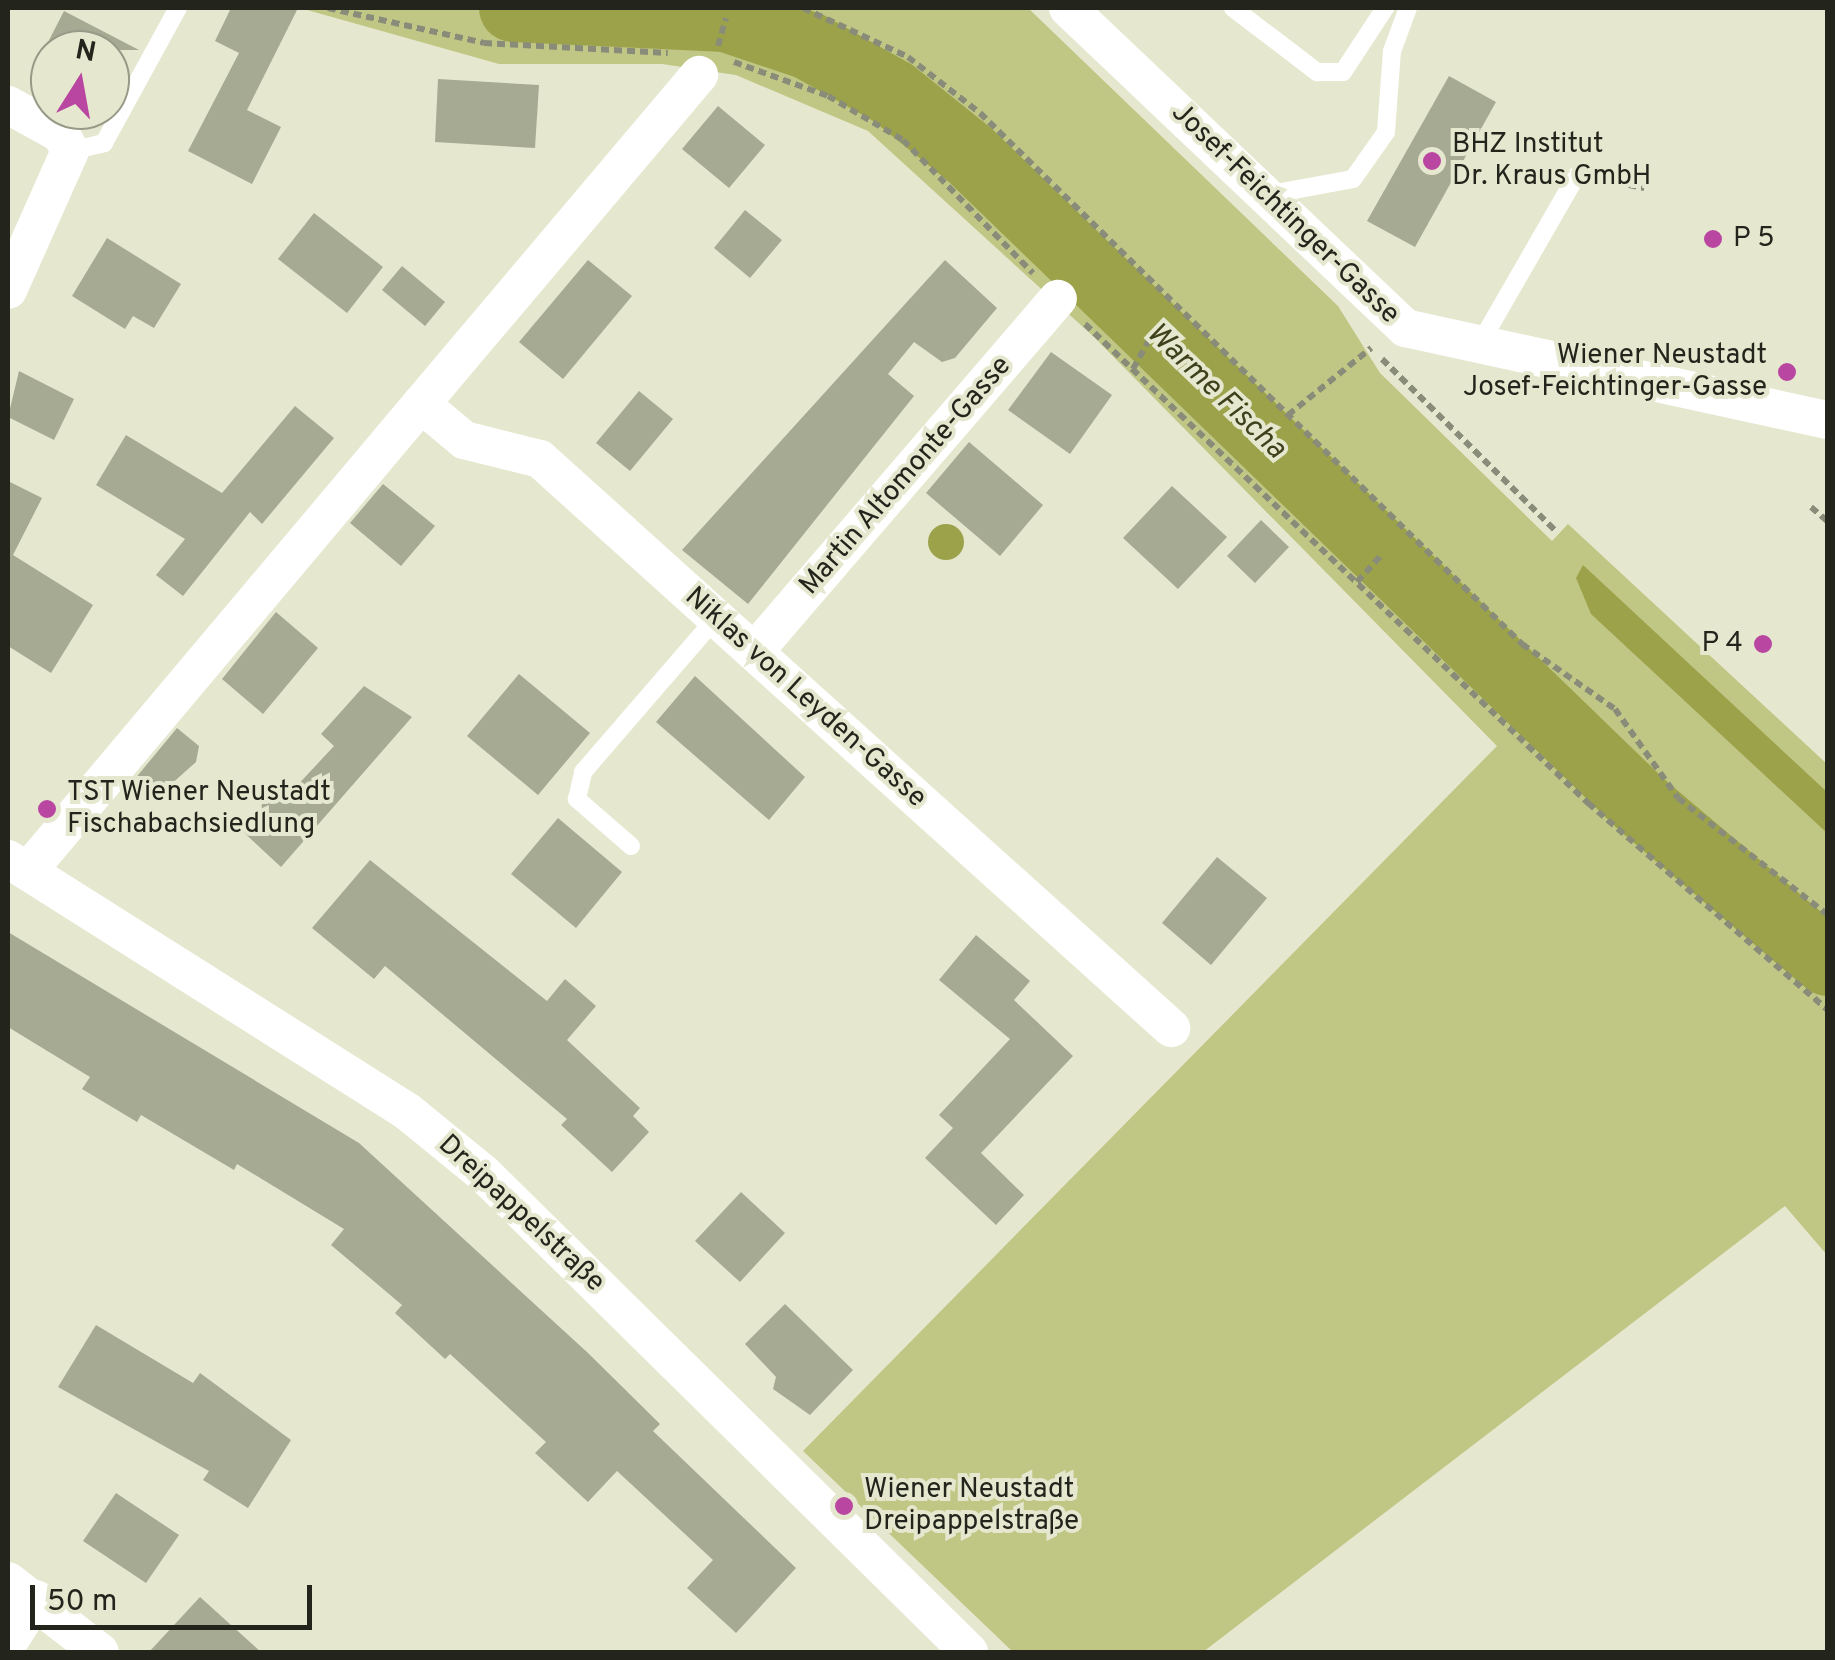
<!DOCTYPE html>
<html>
<head>
<meta charset="utf-8">
<style>
	body { margin:0 }
	#map { position:relative; width:1835px; height:1660px; overflow:hidden; background:#e5e8cf; font-family:Overpass,sans-serif }
	div>[style] { position:absolute }
	.green>* { inset:0; background:#c0c684 }
	.water>* { inset:0; background:#9ca24a }
	.round { border-radius:50% }
	.river>* { height:68px; margin:-34px; padding:0 34px; transform-origin:34px; border-radius:34px; background:#9ca24a }
	.building>* { inset:0; background:#a7aa92 }
	.path>* { height:6px; margin-top:-3px; transform-origin:0; background:repeating-linear-gradient(90deg,#8a8c7a 0 8px,transparent 0 13px) }
	.service>* { height:18px; margin:-9px; padding:0 9px; transform-origin:9px; border-radius:9px; background:#fff }
	.minor>* { height:38px; margin:-19px; padding:0 19px; transform-origin:19px; border-radius:19px; background:#fff }
	.dots>* { width:28px; height:28px; translate:-50% -50%; box-sizing:border-box; border:5px solid #e5e8cf; border-radius:50% }
	span { translate:-50% -50%; white-space:nowrap; text-align:center; line-height:1.15; -webkit-text-stroke:8px #e5e8cf; paint-order:stroke }
	.poi-label { font-size:28px; color:#23241b }
	.left { translate:0 -50%; text-align:left }
	.right { translate:-100% -50%; text-align:right }
	.street-label { font-size:28px; color:#23241b }
	.water-label { font-size:30px; color:#3f411c; font-style:italic }
	.frame { position:absolute; inset:0; border:10px solid #23241b; pointer-events:none }
	.north { position:absolute; left:30px; top:30px; width:100px; height:100px; box-sizing:border-box; background:#e5e8cf; border:2px solid #979a87; border-radius:50%; rotate:11deg; font-size:28px; font-weight:700; line-height:40px; text-align:center; color:#23241b }
	.north::after { content:''; display:block; margin:auto; width:35px; height:45px; background:#b946a0; clip-path:polygon(50% 0,100% 100%,50% 72%,0 100%) }
	.scale { position:absolute; left:30px; top:1585px; width:282px; height:45px; box-sizing:border-box; border:5px solid #23241b; border-top:0; padding-left:12px; font-size:30px; line-height:35px; white-space:nowrap; color:#23241b; -webkit-text-stroke:8px #e5e8cf; paint-order:stroke }
</style>
</head>
<body>
<div id="map">
	<div class="green">
		<i style="clip-path:polygon(300px 8px,1028px 8px,1338px 306px,1380px 373px,1552px 541px,1568px 524px,1827px 764px,1827px 1255px,1785px 1206px,1203px 1652px,1013px 1652px,803px 1451px,1497px 746px,1094px 337px,868px 131px,736px 75px,662px 64px,499px 64px)"></i>
	</div>
	<div class="water">
		<i class="round" style="left:928px;top:524px;width:36px;height:36px"></i>
		<i style="clip-path:polygon(1583px 565px,1827px 792px,1827px 833px,1591px 614px,1576px 578px)"></i>
	</div>
	<div class="river">
		<i style="left:513px;top:8px;width:213px;rotate:2.7deg"></i>
		<i style="left:726px;top:18px;width:88px;rotate:18.6deg"></i>
		<i style="left:809px;top:46px;width:96px;rotate:29.2deg"></i>
		<i style="left:893px;top:93px;width:97px;rotate:38.8deg"></i>
		<i style="left:969px;top:154px;width:936px;rotate:44.05deg"></i>
		<i style="left:1642px;top:805px;width:243px;rotate:40.2deg"></i>
	</div>
	<div class="building">
		<i style="clip-path:polygon(231px 8px,298px 8px,247px 110px,281px 127px,252px 184px,188px 151px,239px 53px,215px 41px)"></i>
		<i style="clip-path:polygon(64px 11px,139px 50px,44px 50px)"></i>
		<i style="clip-path:polygon(1449px 76px,1496px 102px,1415px 247px,1367px 221px)"></i>
		<i style="clip-path:polygon(438px 79px,539px 85px,535px 148px,435px 142px)"></i>
		<i style="clip-path:polygon(718px 106px,765px 145px,729px 188px,682px 149px)"></i>
		<i style="clip-path:polygon(745px 210px,782px 240px,750px 278px,714px 248px)"></i>
		<i style="clip-path:polygon(314px 213px,383px 267px,347px 313px,278px 259px)"></i>
		<i style="clip-path:polygon(107px 238px,181px 284px,154px 328px,133px 316px,125px 329px,72px 296px)"></i>
		<i style="clip-path:polygon(588px 260px,632px 296px,563px 379px,519px 342px)"></i>
		<i style="clip-path:polygon(945px 260px,997px 308px,955px 358px,942px 362px,914px 342px,888px 374px,914px 396px,748px 604px,682px 550px)"></i>
		<i style="clip-path:polygon(402px 266px,445px 302px,425px 326px,382px 290px)"></i>
		<i style="clip-path:polygon(1051px 352px,1112px 395px,1070px 454px,1008px 410px)"></i>
		<i style="clip-path:polygon(19px 371px,74px 399px,54px 440px,8px 417px)"></i>
		<i style="clip-path:polygon(639px 391px,673px 419px,630px 471px,596px 443px)"></i>
		<i style="clip-path:polygon(295px 406px,334px 438px,262px 524px,250px 512px,183px 596px,156px 575px,185px 539px,96px 485px,126px 435px,222px 493px)"></i>
		<i style="clip-path:polygon(969px 442px,1043px 505px,1000px 556px,926px 493px)"></i>
		<i style="clip-path:polygon(8px 481px,42px 498px,13px 555px,93px 605px,51px 673px,8px 646px)"></i>
		<i style="clip-path:polygon(383px 484px,435px 526px,401px 566px,350px 523px)"></i>
		<i style="clip-path:polygon(1172px 486px,1227px 537px,1178px 589px,1123px 538px)"></i>
		<i style="clip-path:polygon(1261px 520px,1289px 547px,1255px 583px,1227px 556px)"></i>
		<i style="clip-path:polygon(276px 612px,318px 648px,263px 714px,222px 679px)"></i>
		<i style="clip-path:polygon(519px 674px,590px 733px,538px 795px,467px 736px)"></i>
		<i style="clip-path:polygon(695px 676px,805px 777px,769px 820px,656px 722px)"></i>
		<i style="clip-path:polygon(364px 686px,412px 717px,281px 867px,240px 829px,283px 781px,293px 790px,334px 746px,321px 734px)"></i>
		<i style="clip-path:polygon(177px 728px,199px 746px,196px 762px,150px 803px,129px 786px)"></i>
		<i style="clip-path:polygon(558px 818px,622px 872px,576px 928px,511px 874px)"></i>
		<i style="clip-path:polygon(1217px 857px,1267px 898px,1211px 965px,1162px 923px)"></i>
		<i style="clip-path:polygon(370px 860px,547px 1001px,565px 979px,596px 1006px,567px 1040px,640px 1108px,633px 1116px,649px 1132px,612px 1172px,561px 1125px,567px 1119px,385px 966px,374px 979px,312px 928px)"></i>
		<i style="clip-path:polygon(8px 932px,359px 1143px,588px 1353px,660px 1424px,653px 1431px,796px 1568px,736px 1633px,687px 1588px,713px 1560px,617px 1471px,588px 1502px,535px 1453px,546px 1442px,450px 1354px,445px 1359px,395px 1313px,402px 1305px,331px 1245px,344px 1229px,237px 1164px,234px 1170px,141px 1115px,137px 1122px,82px 1089px,90px 1077px,8px 1027px)"></i>
		<i style="clip-path:polygon(976px 935px,1030px 981px,1014px 1000px,1073px 1056px,981px 1153px,1024px 1195px,996px 1225px,925px 1158px,953px 1128px,939px 1115px,1010px 1039px,939px 980px)"></i>
		<i style="clip-path:polygon(741px 1192px,785px 1233px,740px 1282px,695px 1241px)"></i>
		<i style="clip-path:polygon(785px 1304px,853px 1370px,810px 1415px,773px 1389px,776px 1377px,745px 1344px)"></i>
		<i style="clip-path:polygon(96px 1325px,193px 1383px,200px 1373px,291px 1440px,248px 1508px,203px 1480px,209px 1471px,58px 1387px)"></i>
		<i style="clip-path:polygon(116px 1493px,179px 1535px,146px 1583px,83px 1541px)"></i>
		<i style="clip-path:polygon(200px 1597px,261px 1652px,149px 1652px)"></i>
	</div>
	<div class="path">
		<i style="left:328px;top:8px;width:160px;rotate:12.6deg"></i>
		<i style="left:484px;top:43px;width:184px;rotate:3.1deg"></i>
		<i style="left:803px;top:8px;width:116px;rotate:25deg"></i>
		<i style="left:908px;top:57px;width:91px;rotate:37.9deg"></i>
		<i style="left:980px;top:113px;width:759px;rotate:44.41deg"></i>
		<i style="left:1522px;top:644px;width:113px;rotate:35deg"></i>
		<i style="left:1615px;top:709px;width:109px;rotate:54.7deg"></i>
		<i style="left:1678px;top:798px;width:190px;rotate:38deg"></i>
		<i style="left:718px;top:46px;width:29px;rotate:-74deg"></i>
		<i style="left:734px;top:62px;width:100px;rotate:19.9deg"></i>
		<i style="left:828px;top:96px;width:87px;rotate:30.4deg"></i>
		<i style="left:903px;top:140px;width:186px;rotate:45.7deg"></i>
		<i style="left:1603px;top:180px;width:42px;rotate:11deg"></i>
		<i style="left:1085px;top:324px;width:695px;rotate:43.6deg"></i>
		<i style="left:1588px;top:803px;width:317px;rotate:40.8deg"></i>
		<i style="left:1382px;top:359px;width:246px;rotate:44.7deg"></i>
		<i style="left:1133px;top:369px;width:38px;rotate:-61deg"></i>
		<i style="left:1288px;top:415px;width:107px;rotate:-38.9deg"></i>
		<i style="left:1811px;top:507px;width:23px;rotate:41deg"></i>
		<i style="left:1357px;top:582px;width:38px;rotate:-48deg"></i>
	</div>
	<div class="service">
		<i style="left:1233px;top:8px;width:106px;rotate:37.3deg"></i>
		<i style="left:1317px;top:72px;width:26px"></i>
		<i style="left:1343px;top:72px;width:77px;rotate:-56.7deg"></i>
		<i style="left:70px;top:151px;width:35px;rotate:-13deg"></i>
		<i style="left:104px;top:143px;width:154px;rotate:-61.3deg"></i>
		<i style="left:1266px;top:195px;width:88px;rotate:-10.4deg"></i>
		<i style="left:1353px;top:179px;width:57px;rotate:-54.9deg"></i>
		<i style="left:1386px;top:132px;width:81px;rotate:-85.8deg"></i>
		<i style="left:1392px;top:51px;width:46px;rotate:-69.6deg"></i>
		<i style="left:1478px;top:347px;width:198px;rotate:-60.1deg"></i>
		<i style="left:631px;top:846px;width:72px;rotate:-139deg"></i>
		<i style="left:577px;top:799px;width:28px;rotate:-77deg"></i>
		<i style="left:583px;top:772px;width:203px;rotate:-49.2deg"></i>
	</div>
	<div class="minor">
		<i style="left:1068px;top:8px;width:465px;rotate:43.5deg"></i>
		<i style="left:1405px;top:328px;width:433px;rotate:12.3deg"></i>
		<i style="left:8px;top:105px;width:60px;rotate:28.7deg"></i>
		<i style="left:61px;top:134px;width:19px;rotate:62deg"></i>
		<i style="left:70px;top:151px;width:152px;rotate:114deg"></i>
		<i style="left:421px;top:404px;width:431px;rotate:-49.8deg"></i>
		<i style="left:754px;top:652px;width:466px;rotate:-49.3deg"></i>
		<i style="left:8px;top:859px;width:473px;rotate:32.3deg"></i>
		<i style="left:408px;top:1112px;width:98px;rotate:39.2deg"></i>
		<i style="left:484px;top:1174px;width:681px;rotate:44.58deg"></i>
		<i style="left:28px;top:871px;width:610px;rotate:-49.92deg"></i>
		<i style="left:421px;top:404px;width:56px;rotate:39.9deg"></i>
		<i style="left:464px;top:440px;width:78px;rotate:14deg"></i>
		<i style="left:540px;top:459px;width:850px;rotate:42.04deg"></i>
		<i style="left:8px;top:1581px;width:116px;rotate:37.7deg"></i>
		<i style="left:8px;top:1643px;width:52px;rotate:-57.5deg"></i>
	</div>
	<div class="dots">
		<i style="left:1432px;top:161px;background:#b946a0"></i>
		<i style="left:1713px;top:239px;background:#b946a0"></i>
		<i style="left:1787px;top:372px;background:#b946a0"></i>
		<i style="left:1763px;top:644px;background:#b946a0"></i>
		<i style="left:47px;top:809px;background:#b946a0"></i>
		<i style="left:844px;top:1506px;background:#b946a0"></i>
	</div>
	<div class="poi-label">
		<span class="left" style="left:1452px;top:161px">BHZ Institut<br>Dr. Kraus GmbH</span>
		<span class="left" style="left:1733px;top:239px">P 5</span>
		<span class="right" style="left:1767px;top:372px">Wiener Neustadt<br>Josef-Feichtinger-Gasse</span>
		<span class="right" style="left:1743px;top:644px">P 4</span>
		<span class="left" style="left:67px;top:809px">TST Wiener Neustadt<br>Fischabachsiedlung</span>
		<span class="left" style="left:864px;top:1506px">Wiener Neustadt<br>Dreipappelstraße</span>
	</div>
	<div class="street-label">
		<span style="left:1285px;top:214px;rotate:44deg">Josef-Feichtinger-Gasse</span>
		<span style="left:906px;top:476px;rotate:-49deg">Martin Altomonte-Gasse</span>
		<span style="left:805px;top:698px;rotate:42deg">Niklas von Leyden-Gasse</span>
		<span style="left:521px;top:1214px;rotate:43deg">Dreipappelstraße</span>
	</div>
	<div class="water-label">
		<span style="left:1215px;top:392px;rotate:44deg">Warme Fischa</span>
	</div>
	<div class="frame"></div>
	<div class="north">N</div>
	<div class="scale">50 m</div>
</div>
</body>
</html>
